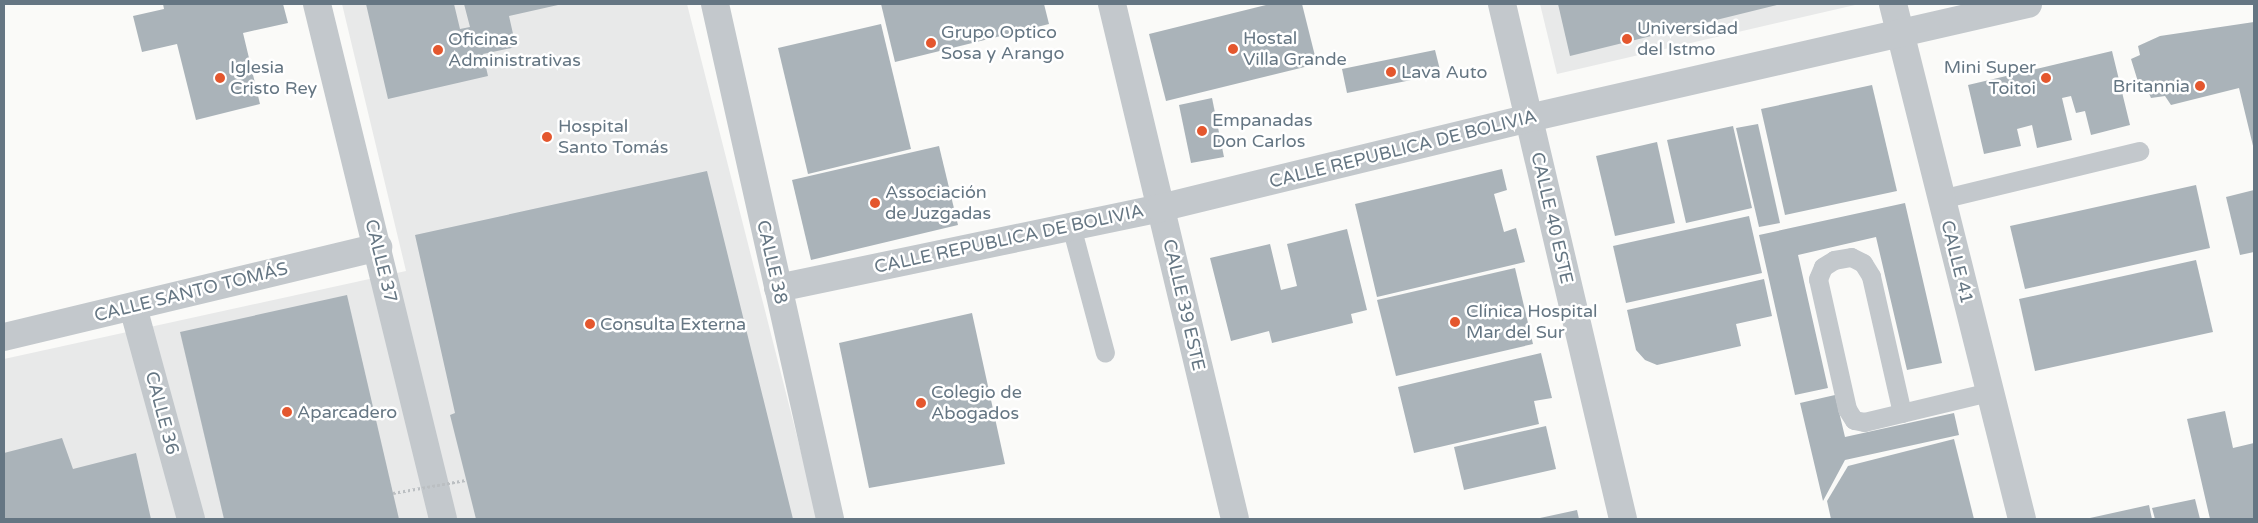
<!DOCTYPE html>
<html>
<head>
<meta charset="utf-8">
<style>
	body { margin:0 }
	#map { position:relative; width:2258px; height:523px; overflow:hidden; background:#fafaf8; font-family:"Varela Round",sans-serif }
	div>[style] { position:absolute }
	.built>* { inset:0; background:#e8e9e9 }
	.building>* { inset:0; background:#aab3b9 }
	.lane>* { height:19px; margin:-9.5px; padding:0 9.5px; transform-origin:9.5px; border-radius:9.5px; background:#c3c8cc }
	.street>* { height:28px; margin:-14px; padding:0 14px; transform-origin:14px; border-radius:14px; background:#c3c8cc }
	.path-bridge>* { height:3px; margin-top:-1.5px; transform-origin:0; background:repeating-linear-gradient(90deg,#bbbfc2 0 2.5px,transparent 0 5px) }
	.dots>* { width:14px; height:14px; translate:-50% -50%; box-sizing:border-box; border:2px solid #fff; border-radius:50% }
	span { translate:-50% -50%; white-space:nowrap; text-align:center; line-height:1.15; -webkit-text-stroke:5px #fff; paint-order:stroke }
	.poi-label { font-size:18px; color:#657683 }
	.left { translate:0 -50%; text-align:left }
	.right { translate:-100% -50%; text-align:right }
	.street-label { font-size:18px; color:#657683 }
	.frame { position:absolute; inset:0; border:5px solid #657683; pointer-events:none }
</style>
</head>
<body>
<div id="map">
	<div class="built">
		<i style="clip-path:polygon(342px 4px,687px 4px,818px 519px,4px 519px,4px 359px,406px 271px)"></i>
		<i style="clip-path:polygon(1540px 4px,1855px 4px,1855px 5px,1557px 74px)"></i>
	</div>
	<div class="building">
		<i style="clip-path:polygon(163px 4px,283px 4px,288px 23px,243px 33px,260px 104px,196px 120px,177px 44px,142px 52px,133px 16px,164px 9px)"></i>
		<i style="clip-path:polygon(366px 4px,454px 4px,460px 29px,470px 27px,464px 4px,558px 5px,509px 16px,516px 47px,483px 54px,488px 76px,388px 99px)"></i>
		<i style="clip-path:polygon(881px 4px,1044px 4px,1049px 24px,895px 62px)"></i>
		<i style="clip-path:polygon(1270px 4px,1302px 4px,1317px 64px,1166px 101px,1149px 34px)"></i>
		<i style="clip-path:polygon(1558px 4px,1781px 4px,1570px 56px)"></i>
		<i style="clip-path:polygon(2254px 22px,2254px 150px,2239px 88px,2171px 105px,2165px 96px,2151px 98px,2145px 84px,2139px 85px,2131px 59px,2140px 55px,2138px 46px,2160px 36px)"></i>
		<i style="clip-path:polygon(881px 24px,911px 149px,808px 174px,778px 48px)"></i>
		<i style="clip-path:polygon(1435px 50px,1441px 74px,1347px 93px,1342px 69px)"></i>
		<i style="clip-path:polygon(2112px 51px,2130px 125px,2091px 135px,2085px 111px,2076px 113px,2071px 96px,2062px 98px,2072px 140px,2037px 148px,2032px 125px,2017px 129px,2021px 146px,1984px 154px,1968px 85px)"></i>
		<i style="clip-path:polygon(1872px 85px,1897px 191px,1785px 215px,1761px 109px)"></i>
		<i style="clip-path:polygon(1212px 98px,1224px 157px,1191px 163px,1179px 105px)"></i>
		<i style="clip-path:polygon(1758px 124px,1780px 223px,1759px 227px,1736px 128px)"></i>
		<i style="clip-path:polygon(1733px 126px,1752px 208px,1686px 223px,1667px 140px)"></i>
		<i style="clip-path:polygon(1657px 142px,1675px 223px,1615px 236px,1596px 156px)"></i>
		<i style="clip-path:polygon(939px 146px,958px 225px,811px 260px,792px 180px)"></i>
		<i style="clip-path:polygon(1502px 169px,1507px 190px,1494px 194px,1504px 232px,1516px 228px,1525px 262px,1377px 297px,1355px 204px)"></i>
		<i style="clip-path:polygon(707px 171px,793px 519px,476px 519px,450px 415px,455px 413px,415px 235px)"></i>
		<i style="clip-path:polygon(2196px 185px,2210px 248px,2025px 289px,2010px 226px)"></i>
		<i style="clip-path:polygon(2254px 190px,2254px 252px,2240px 255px,2226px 197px)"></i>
		<i style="clip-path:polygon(1905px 203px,1942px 363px,1907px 370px,1876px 237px,1798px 255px,1828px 388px,1795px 395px,1759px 235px)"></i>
		<i style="clip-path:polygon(1749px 216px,1762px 273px,1626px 303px,1613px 246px)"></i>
		<i style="clip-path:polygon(1347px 229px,1367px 310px,1351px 314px,1353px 323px,1272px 343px,1269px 331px,1231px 341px,1210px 258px,1270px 244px,1281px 290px,1297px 286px,1287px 244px)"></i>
		<i style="clip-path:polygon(2196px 260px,2213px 332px,2035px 371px,2019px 299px)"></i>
		<i style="clip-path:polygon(1515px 268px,1533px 344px,1396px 376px,1377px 300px)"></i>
		<i style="clip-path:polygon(1764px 279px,1772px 316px,1736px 324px,1741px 346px,1657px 365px,1645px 360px,1636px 350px,1627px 310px)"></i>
		<i style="clip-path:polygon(347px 295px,399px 519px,224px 519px,180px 332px)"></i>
		<i style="clip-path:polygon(972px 313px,1005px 464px,869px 488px,839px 343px)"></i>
		<i style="clip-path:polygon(1541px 353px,1552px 398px,1534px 401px,1539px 424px,1414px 453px,1398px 387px)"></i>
		<i style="clip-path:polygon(1835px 395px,1845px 437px,1954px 413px,1959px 435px,1845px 460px,1823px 501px,1800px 403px)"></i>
		<i style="clip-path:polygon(2225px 411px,2233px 448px,2254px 443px,2254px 519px,2210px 519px,2187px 419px)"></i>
		<i style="clip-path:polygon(1546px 426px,1556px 469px,1464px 490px,1454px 447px)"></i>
		<i style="clip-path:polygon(62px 438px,73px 469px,136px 453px,151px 519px,4px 519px,4px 453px)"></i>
		<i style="clip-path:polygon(1954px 439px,1974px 519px,1831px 519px,1827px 501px,1848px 466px)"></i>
		<i style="clip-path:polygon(2195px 499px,2200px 519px,2155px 519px,2152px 508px)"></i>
		<i style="clip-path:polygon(2149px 505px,2152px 519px,2090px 519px,2090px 518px)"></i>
		<i style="clip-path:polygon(1577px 510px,1579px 519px,1540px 519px,1540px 518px)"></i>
	</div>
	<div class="lane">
		<i style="left:1941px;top:199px;width:204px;rotate:-13.6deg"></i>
		<i style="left:1071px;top:226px;width:131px;rotate:75deg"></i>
		<i style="left:1902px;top:413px;width:140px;rotate:-102.8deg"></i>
		<i style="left:1871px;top:276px;width:15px;rotate:-122deg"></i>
		<i style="left:1863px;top:263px;width:13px;rotate:-153deg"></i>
		<i style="left:1851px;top:257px;width:17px;rotate:170deg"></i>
		<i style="left:1834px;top:260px;width:13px;rotate:148deg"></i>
		<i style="left:1823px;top:267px;width:13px;rotate:113deg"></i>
		<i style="left:1818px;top:279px;width:133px;rotate:77.4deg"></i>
		<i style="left:1847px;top:409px;width:13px;rotate:58deg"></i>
		<i style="left:1854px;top:420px;width:10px;rotate:11deg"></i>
		<i style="left:1864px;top:422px;width:129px;rotate:-13.5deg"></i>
	</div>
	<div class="street">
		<i style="left:317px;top:4px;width:530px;rotate:76.25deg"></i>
		<i style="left:715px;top:4px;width:528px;rotate:77.41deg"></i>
		<i style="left:1112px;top:4px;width:529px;rotate:76.57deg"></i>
		<i style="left:1502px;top:4px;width:529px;rotate:76.78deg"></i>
		<i style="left:1893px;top:4px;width:531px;rotate:75.94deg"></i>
		<i style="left:778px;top:288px;width:390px;rotate:-11.8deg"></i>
		<i style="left:1160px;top:208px;width:380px;rotate:-13.7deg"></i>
		<i style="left:1529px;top:118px;width:512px;rotate:-12.87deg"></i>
		<i style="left:133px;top:307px;width:220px;rotate:74.7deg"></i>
		<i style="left:4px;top:337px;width:385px;rotate:-13.5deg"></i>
	</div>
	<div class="path-bridge">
		<i style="left:393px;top:493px;width:74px;rotate:-10.1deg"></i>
	</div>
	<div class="dots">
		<i style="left:1627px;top:39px;background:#e4572e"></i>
		<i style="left:931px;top:43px;background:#e4572e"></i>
		<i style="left:1233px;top:49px;background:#e4572e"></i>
		<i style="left:438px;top:50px;background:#e4572e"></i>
		<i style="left:1391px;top:72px;background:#e4572e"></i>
		<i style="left:220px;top:78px;background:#e4572e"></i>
		<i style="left:2046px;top:78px;background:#e4572e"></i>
		<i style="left:2200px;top:86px;background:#e4572e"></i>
		<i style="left:1202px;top:131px;background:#e4572e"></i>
		<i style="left:547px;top:137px;background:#e4572e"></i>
		<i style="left:875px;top:203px;background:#e4572e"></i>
		<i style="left:1455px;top:322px;background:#e4572e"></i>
		<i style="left:590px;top:324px;background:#e4572e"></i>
		<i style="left:921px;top:403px;background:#e4572e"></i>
		<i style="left:287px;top:412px;background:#e4572e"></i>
	</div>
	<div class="poi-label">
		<span class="left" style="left:1637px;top:39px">Universidad<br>del Istmo</span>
		<span class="left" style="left:941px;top:43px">Grupo Optico<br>Sosa y Arango</span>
		<span class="left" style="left:1243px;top:49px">Hostal<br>Villa Grande</span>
		<span class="left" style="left:448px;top:50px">Oficinas<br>Administrativas</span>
		<span class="left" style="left:230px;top:78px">Iglesia<br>Cristo Rey</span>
		<span class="right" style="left:2036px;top:78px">Mini Super<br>Toitoi</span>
		<span class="left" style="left:1401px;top:72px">Lava Auto</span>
		<span class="right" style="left:2190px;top:86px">Britannia</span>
		<span class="left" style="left:1212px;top:131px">Empanadas<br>Don Carlos</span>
		<span class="left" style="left:558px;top:137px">Hospital<br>Santo Tomás</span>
		<span class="left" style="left:885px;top:203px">Associación<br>de Juzgadas</span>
		<span class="left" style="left:1466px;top:322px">Clínica Hospital<br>Mar del Sur</span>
		<span class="left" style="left:600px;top:324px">Consulta Externa</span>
		<span class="left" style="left:931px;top:403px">Colegio de<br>Abogados</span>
		<span class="left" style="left:297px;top:412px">Aparcadero</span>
	</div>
	<div class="street-label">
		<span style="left:1403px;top:149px;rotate:-14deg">CALLE REPUBLICA DE BOLIVIA</span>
		<span style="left:1552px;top:218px;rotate:77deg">CALLE 40 ESTE</span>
		<span style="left:1009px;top:239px;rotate:-12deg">CALLE REPUBLICA DE BOLIVIA</span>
		<span style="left:381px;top:261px;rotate:76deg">CALLE 37</span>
		<span style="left:772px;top:262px;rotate:77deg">CALLE 38</span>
		<span style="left:1957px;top:262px;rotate:76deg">CALLE 41</span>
		<span style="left:191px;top:292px;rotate:-14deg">CALLE SANTO TOMÁS</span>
		<span style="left:1184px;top:305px;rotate:77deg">CALLE 39 ESTE</span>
		<span style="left:162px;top:413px;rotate:75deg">CALLE 36</span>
	</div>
	<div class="frame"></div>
</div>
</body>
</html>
